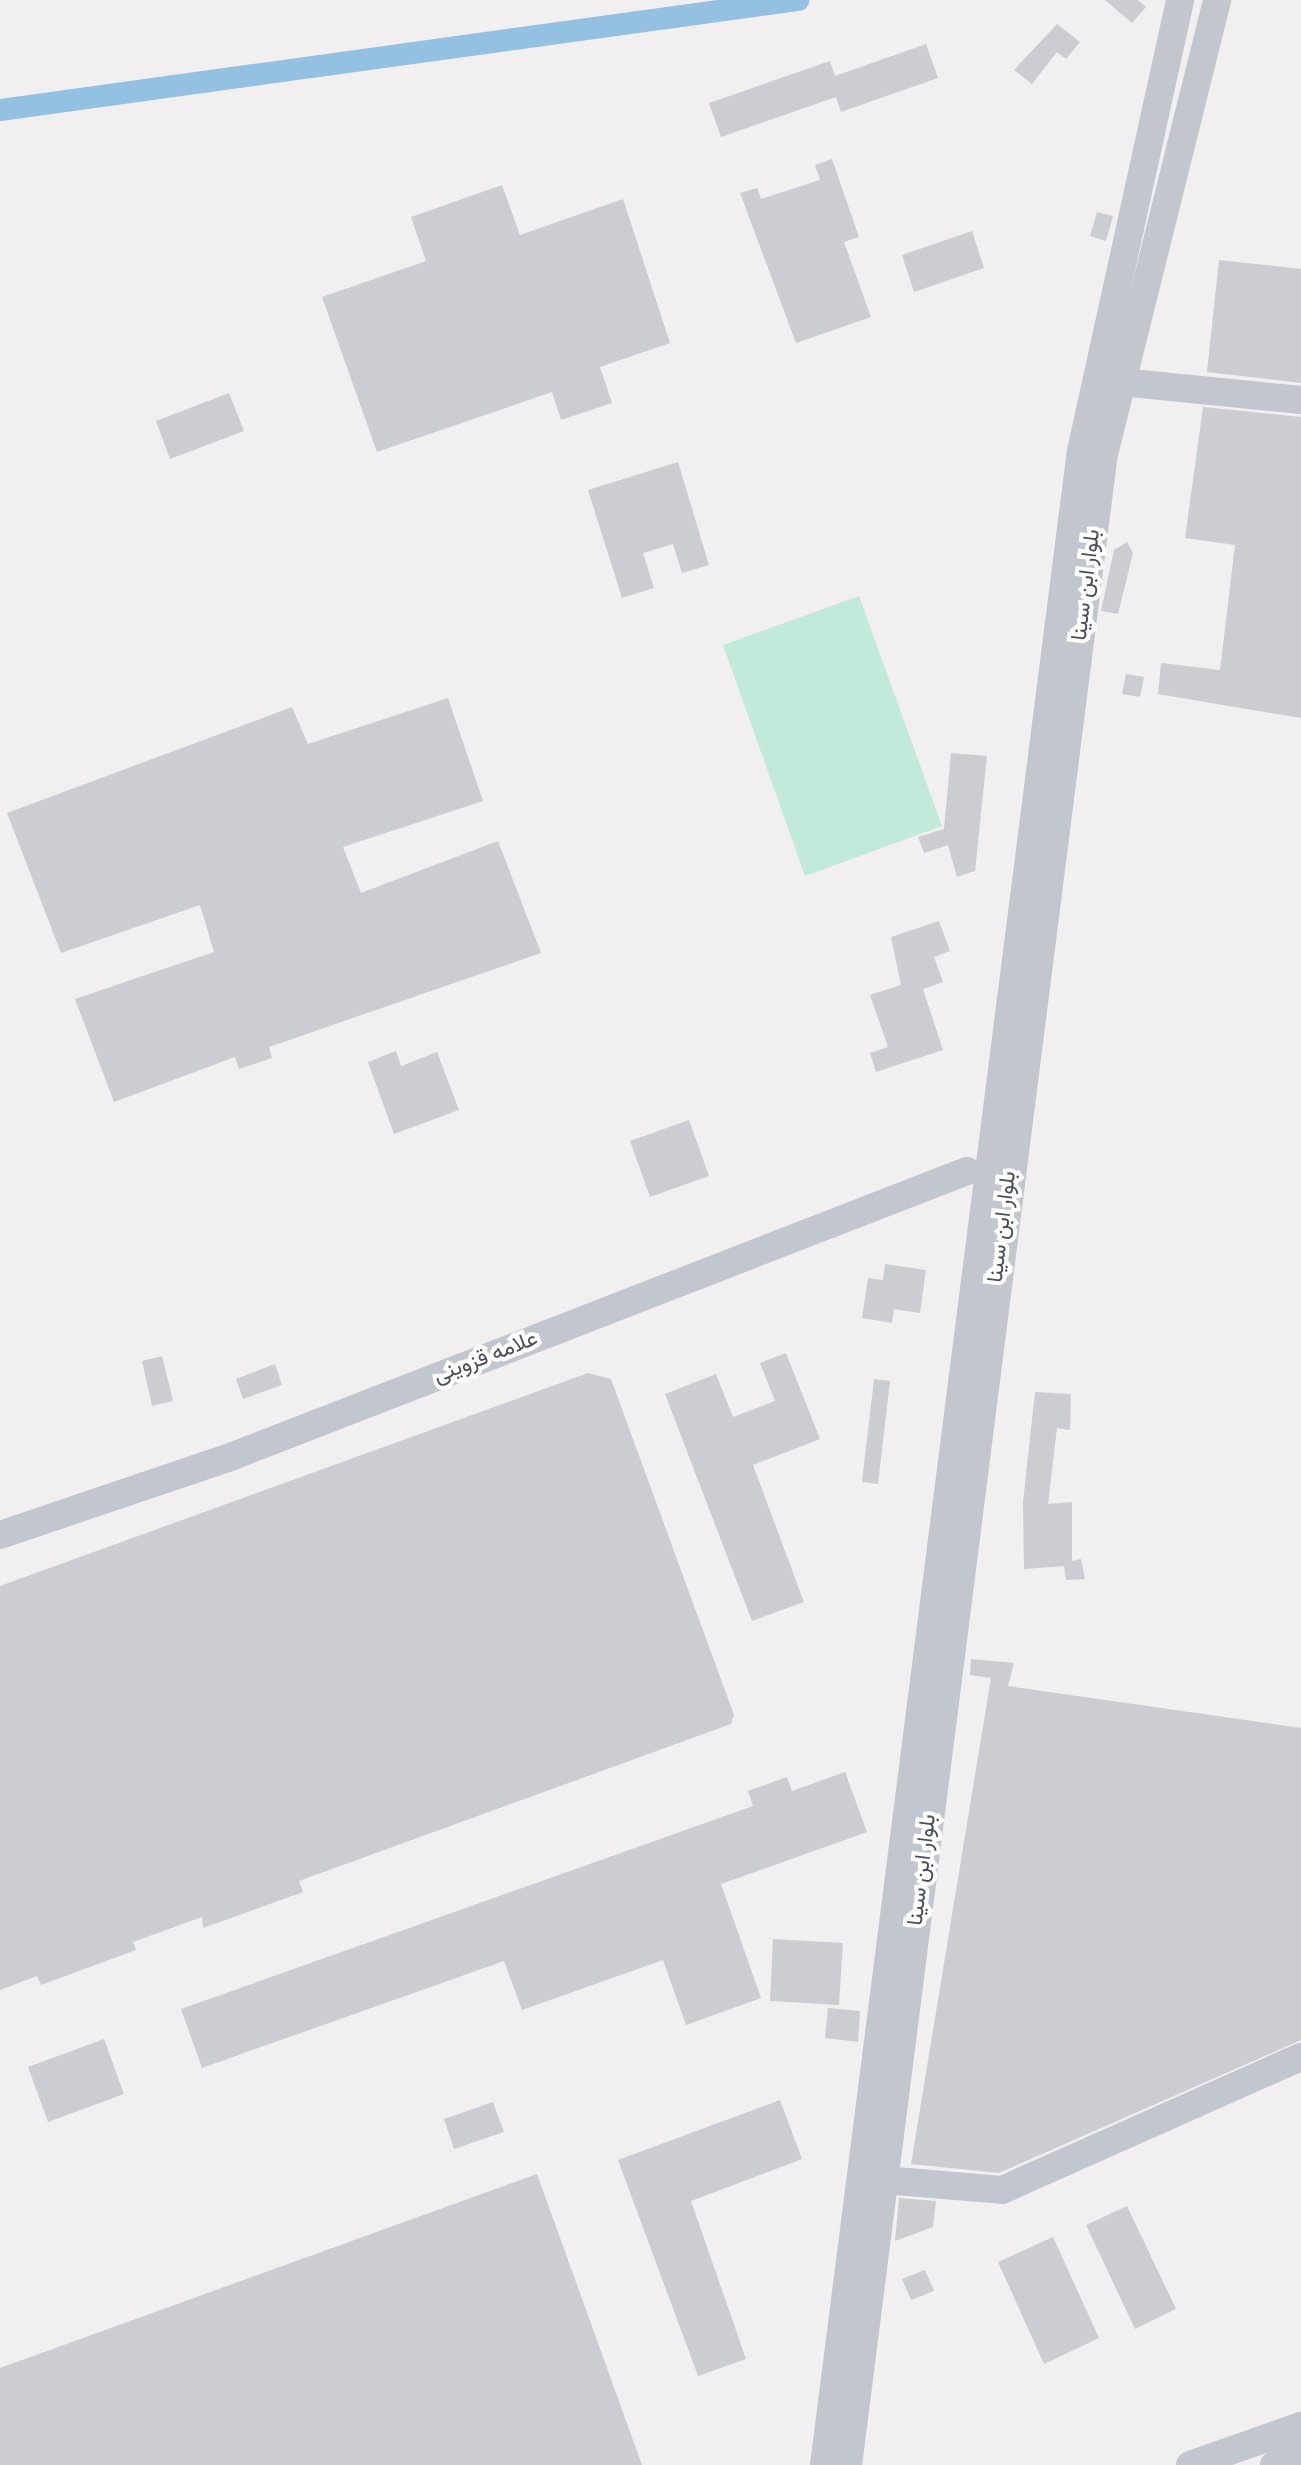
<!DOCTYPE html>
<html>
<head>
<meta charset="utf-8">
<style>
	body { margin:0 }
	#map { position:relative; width:1301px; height:2465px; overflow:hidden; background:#f1efef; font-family:Overpass,Vazirmatn,sans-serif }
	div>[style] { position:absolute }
	.green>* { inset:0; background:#c2eada }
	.canal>* { height:22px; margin:-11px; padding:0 11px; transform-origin:11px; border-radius:11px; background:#94c1e2 }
	.building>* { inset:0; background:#cccdd3 }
	.minor>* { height:28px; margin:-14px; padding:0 14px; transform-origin:14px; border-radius:14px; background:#c1c6cf }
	span { translate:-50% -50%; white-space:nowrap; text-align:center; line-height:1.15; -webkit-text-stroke:8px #fff; paint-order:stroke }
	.street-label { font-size:22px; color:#494e5a }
</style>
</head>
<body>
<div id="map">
	<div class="green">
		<i style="clip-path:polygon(859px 596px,942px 826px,805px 876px,723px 645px)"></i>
	</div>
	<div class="canal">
		<i style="left:0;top:110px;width:806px;rotate:-7.85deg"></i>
	</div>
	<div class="building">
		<i style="clip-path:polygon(1105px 0,1138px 0,1146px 7px,1132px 23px)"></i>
		<i style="clip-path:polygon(1057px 24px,1080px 42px,1066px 59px,1057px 52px,1032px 84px,1014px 70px)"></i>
		<i style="clip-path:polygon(926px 44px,938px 78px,841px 112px,836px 97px,721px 137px,709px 103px,830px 61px,835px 76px)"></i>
		<i style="clip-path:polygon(832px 159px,859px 237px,844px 242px,871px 317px,796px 343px,740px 193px,757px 188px,761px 199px,820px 180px,815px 165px)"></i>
		<i style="clip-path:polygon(502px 185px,520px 235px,623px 199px,670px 343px,600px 367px,612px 403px,561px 420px,552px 392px,377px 452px,322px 297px,426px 261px,411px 217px)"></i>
		<i style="clip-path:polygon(1097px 212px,1113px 216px,1106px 241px,1090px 236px)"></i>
		<i style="clip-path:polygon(972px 231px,984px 268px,914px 292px,902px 255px)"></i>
		<i style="clip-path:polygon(1219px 260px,1301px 269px,1301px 383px,1207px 372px)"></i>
		<i style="clip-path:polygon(229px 393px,244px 431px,170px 459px,156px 421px)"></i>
		<i style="clip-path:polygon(1203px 407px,1301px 417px,1301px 718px,1158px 694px,1161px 663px,1220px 670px,1235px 545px,1185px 538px)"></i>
		<i style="clip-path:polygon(678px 462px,709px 565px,682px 573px,673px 544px,643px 553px,654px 588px,622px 598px,588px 490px)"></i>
		<i style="clip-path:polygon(1127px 542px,1133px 553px,1118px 614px,1101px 611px,1114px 550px)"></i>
		<i style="clip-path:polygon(1126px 674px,1144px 677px,1140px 697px,1122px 694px)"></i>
		<i style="clip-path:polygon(448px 698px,483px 801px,343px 847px,361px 893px,498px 841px,541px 953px,269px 1047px,272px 1058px,239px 1069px,235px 1057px,114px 1102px,75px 999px,214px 952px,200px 905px,61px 953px,7px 813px,292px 707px,308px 744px)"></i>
		<i style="clip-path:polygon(951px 753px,987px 756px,975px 871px,957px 877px,948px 845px,924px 853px,918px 837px,944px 829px)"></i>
		<i style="clip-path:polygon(939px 921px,950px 951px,934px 957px,943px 982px,923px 989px,943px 1050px,876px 1072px,870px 1053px,888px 1047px,870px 995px,901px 985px,891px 937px)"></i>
		<i style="clip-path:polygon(396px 1051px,401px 1066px,437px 1052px,459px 1110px,394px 1134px,368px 1062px)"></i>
		<i style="clip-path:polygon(689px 1120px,709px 1176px,650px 1197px,630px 1141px)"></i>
		<i style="clip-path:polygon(885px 1264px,926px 1270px,920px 1313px,894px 1309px,892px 1323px,862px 1318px,868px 1278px,883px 1280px)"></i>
		<i style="clip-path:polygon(786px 1353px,820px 1439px,753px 1465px,804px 1602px,752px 1621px,665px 1394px,716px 1374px,733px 1417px,775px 1401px,760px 1363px)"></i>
		<i style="clip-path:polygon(162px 1356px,173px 1401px,152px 1406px,142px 1361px)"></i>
		<i style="clip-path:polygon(275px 1364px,282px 1385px,243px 1399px,236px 1379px)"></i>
		<i style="clip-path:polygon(588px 1373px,611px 1379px,734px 1715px,731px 1724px,299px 1881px,303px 1892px,203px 1928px,202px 1917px,133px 1942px,136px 1950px,41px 1985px,37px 1976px,0 1990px,0 1586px)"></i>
		<i style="clip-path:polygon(874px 1379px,890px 1381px,878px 1484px,862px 1482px)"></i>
		<i style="clip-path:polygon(1035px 1392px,1071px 1394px,1070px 1430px,1057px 1428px,1048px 1504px,1072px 1502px,1072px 1561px,1081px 1559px,1085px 1579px,1066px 1580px,1064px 1566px,1024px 1569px,1023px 1502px)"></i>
		<i style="clip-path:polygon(971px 1659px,1014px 1663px,1008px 1686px,1301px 1728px,1301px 2040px,999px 2173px,911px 2164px,991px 1678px,970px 1675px)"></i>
		<i style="clip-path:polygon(845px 1772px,867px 1832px,721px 1884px,761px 1998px,686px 2025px,663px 1960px,522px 2010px,504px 1961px,202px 2068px,181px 2009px,753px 1806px,748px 1791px,787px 1777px,792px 1791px)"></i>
		<i style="clip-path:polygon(773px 1939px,843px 1943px,839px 2005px,770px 2001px)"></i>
		<i style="clip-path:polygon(828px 2008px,860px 2011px,858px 2042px,825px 2038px)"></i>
		<i style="clip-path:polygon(104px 2039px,124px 2094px,48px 2122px,28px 2067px)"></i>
		<i style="clip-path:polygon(780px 2100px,802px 2159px,691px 2201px,746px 2359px,698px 2376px,618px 2160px)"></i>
		<i style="clip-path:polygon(493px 2102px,504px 2132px,454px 2149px,444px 2119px)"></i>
		<i style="clip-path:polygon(537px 2174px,642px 2465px,0 2465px,0 2368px)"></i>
		<i style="clip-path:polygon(899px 2198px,936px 2201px,933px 2227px,895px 2241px)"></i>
		<i style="clip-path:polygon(1127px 2206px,1176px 2309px,1135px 2329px,1086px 2225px)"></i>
		<i style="clip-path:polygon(1053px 2237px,1099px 2338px,1044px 2364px,998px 2262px)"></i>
		<i style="clip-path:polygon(925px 2270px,934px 2291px,911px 2300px,902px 2279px)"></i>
	</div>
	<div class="minor">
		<i style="left:1121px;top:382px;width:181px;rotate:5.7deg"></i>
		<i style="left:0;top:1535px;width:246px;rotate:-18.7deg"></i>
		<i style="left:233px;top:1456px;width:787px;rotate:-21.22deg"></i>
		<i style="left:884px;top:2180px;width:118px;rotate:4.8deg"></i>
		<i style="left:1002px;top:2190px;width:327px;rotate:-24deg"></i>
		<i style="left:824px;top:2465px;width:2030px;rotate:-82.73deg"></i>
		<i style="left:1081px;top:451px;width:462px;rotate:-77.6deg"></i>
		<i style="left:848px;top:2465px;width:2027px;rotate:-82.75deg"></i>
		<i style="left:1104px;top:454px;width:468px;rotate:-76deg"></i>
		<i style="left:1190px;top:2465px;width:118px;rotate:-19.4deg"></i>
		<i style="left:1274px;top:2465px;width:29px;rotate:-20deg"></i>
	</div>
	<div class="street-label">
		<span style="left:1087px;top:585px;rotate:-83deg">بلوار ابن سینا</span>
		<span style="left:1003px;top:1227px;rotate:-83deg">بلوار ابن سینا</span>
		<span style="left:486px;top:1358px;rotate:-21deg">علامه قزوینی</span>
		<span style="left:923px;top:1870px;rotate:-83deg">بلوار ابن سینا</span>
	</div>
</div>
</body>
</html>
